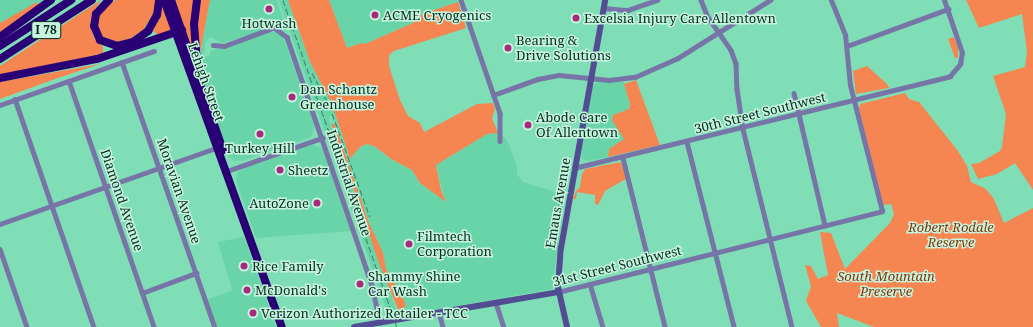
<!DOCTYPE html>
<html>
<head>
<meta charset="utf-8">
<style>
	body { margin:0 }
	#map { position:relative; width:1033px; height:327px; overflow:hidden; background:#7fdeb6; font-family:"Noto Serif",serif }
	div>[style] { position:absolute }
	.built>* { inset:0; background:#6ad4a9 }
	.green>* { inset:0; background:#f68651 }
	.street>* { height:4.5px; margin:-2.25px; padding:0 2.25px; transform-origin:2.25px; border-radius:2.25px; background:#7775a7 }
	.secondary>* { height:6px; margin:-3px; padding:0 3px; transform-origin:3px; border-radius:3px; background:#524c93 }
	.highway>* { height:8px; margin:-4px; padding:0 4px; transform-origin:4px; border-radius:4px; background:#2a0075 }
	.rail>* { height:1px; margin-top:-0.5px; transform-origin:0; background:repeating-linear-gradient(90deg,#3e8267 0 6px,transparent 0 9px) }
	.dots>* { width:11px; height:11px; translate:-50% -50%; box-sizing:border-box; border:2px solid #c8f4df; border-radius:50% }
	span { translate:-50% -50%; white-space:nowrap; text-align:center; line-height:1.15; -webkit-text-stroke:3px #c8f4df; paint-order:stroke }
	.shield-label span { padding:1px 3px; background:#c8f4df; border:1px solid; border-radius:3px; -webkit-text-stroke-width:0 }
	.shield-label { font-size:12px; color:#012c1e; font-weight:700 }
	.poi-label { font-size:13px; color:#012c1e }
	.left { translate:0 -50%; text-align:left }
	.right { translate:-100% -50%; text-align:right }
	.street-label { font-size:13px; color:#012c1e }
	.park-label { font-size:13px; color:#823508; font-style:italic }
</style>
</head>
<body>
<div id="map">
	<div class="built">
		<i style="clip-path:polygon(0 0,44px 0,0 23px)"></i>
		<i style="clip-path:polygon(210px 0,277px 0,287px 32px,273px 27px,223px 43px,210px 37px,205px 43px,204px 57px,209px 56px,211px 51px,271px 32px,277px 32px,283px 37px,315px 126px,311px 137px,244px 160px,234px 161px,229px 157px,208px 96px,199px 59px)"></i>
		<i style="clip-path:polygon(279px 0,288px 0,310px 62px,332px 104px,351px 158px,360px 147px,367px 144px,374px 146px,391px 159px,412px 170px,420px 183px,445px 201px,436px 165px,487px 134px,498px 133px,507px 140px,517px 166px,517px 174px,523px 182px,565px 195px,552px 289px,401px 316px,406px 305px,403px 298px,386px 269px,383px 253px,368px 223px,331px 115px,329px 119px,336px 141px,398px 315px,389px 317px)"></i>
		<i style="clip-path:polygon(329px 0,457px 0,458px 2px,422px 14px,413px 23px,365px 44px,361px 43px,347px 48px)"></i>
		<i style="clip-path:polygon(598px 81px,624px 82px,630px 104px,627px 111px,613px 115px,612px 120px,624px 139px,609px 149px,608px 157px,587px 161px,582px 158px,581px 152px,592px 87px)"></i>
		<i style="clip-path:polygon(312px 145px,321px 147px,323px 151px,351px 231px,256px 238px,236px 180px,237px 173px,242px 169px)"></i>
		<i style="clip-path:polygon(244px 237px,276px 327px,217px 327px,207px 300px,232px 290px,218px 242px)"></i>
	</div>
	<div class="green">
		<i style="clip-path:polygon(101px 0,92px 14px,90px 24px,94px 38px,103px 47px,103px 54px,0 75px,0 66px)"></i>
		<i style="clip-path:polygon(115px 0,156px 0,153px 14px,143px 30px,130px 39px,118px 42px,103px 37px,98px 29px,97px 20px,101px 12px)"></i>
		<i style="clip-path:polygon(174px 0,195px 0,193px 51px)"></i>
		<i style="clip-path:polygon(200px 0,210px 0,199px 59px,197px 25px)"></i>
		<i style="clip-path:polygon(288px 0,329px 0,347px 48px,361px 43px,365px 44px,413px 23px,422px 14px,458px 2px,466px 28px,394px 51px,389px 55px,389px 66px,400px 100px,408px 116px,420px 123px,424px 132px,477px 104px,493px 103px,495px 109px,492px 118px,498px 133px,487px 134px,436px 165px,441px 190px,446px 202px,420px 183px,412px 170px,391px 159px,374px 146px,367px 144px,360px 147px,350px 159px,332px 104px,310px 62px)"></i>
		<i style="clip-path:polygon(966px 0,1033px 0,1033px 190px,1015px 163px,997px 174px,978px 179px,971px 164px,979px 163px,1000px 151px,1002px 147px,1006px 114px,993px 76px,1025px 67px,1027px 52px,1022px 14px,979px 28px)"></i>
		<i style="clip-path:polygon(161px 1px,171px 29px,169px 32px,157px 35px,152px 29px)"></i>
		<i style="clip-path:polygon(37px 2px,38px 5px,0 33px,0 23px)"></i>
		<i style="clip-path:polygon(954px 37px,958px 48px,958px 58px,955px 58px,948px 39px)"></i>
		<i style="clip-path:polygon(100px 64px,55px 79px,0 99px,0 82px)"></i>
		<i style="clip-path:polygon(867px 66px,887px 84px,889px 88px,856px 94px,853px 71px)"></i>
		<i style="clip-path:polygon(636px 80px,660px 145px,608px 157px,609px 149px,624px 139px,612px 120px,613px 115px,629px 109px,630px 104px,624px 84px)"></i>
		<i style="clip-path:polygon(905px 93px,909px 99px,919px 102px,958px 151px,967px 166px,971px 182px,986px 189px,994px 199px,1004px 223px,1033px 208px,1033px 327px,874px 327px,837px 313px,839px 327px,821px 327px,806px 301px,811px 286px,805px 265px,811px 266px,818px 279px,828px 275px,820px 232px,831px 233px,845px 269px,890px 223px,894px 214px,891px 204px,882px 205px,859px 109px,860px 104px)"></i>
		<i style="clip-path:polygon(331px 123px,335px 125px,369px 223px,383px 253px,386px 269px,403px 298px,406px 305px,400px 314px,380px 266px)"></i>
		<i style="clip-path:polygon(621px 162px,626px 179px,605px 191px,598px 205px,595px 204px,595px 195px,577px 192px,576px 199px,573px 199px,576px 191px,580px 187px,582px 174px,585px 169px)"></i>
	</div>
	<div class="street">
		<i style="left:461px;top:0;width:120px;rotate:71deg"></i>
		<i style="left:500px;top:113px;width:28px;rotate:90deg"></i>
		<i style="left:701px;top:0;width:18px;rotate:68deg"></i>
		<i style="left:708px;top:17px;width:40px;rotate:55.1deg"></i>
		<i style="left:731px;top:50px;width:15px;rotate:70deg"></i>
		<i style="left:736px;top:64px;width:25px;rotate:88deg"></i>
		<i style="left:737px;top:89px;width:40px;rotate:81.5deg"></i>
		<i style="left:743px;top:129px;width:204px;rotate:76.1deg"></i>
		<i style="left:603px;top:8px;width:25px;rotate:5deg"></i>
		<i style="left:628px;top:10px;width:31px;rotate:-19deg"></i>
		<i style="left:213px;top:45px;width:11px;rotate:5deg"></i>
		<i style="left:224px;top:46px;width:49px;rotate:-20.3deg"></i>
		<i style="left:270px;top:29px;width:6px"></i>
		<i style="left:276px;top:29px;width:14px;rotate:36deg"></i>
		<i style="left:287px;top:37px;width:262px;rotate:71.1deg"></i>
		<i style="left:372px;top:285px;width:38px;rotate:78deg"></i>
		<i style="left:847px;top:46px;width:108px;rotate:-20.1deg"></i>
		<i style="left:122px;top:62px;width:281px;rotate:70.7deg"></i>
		<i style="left:69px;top:81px;width:260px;rotate:70.9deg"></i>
		<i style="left:794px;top:93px;width:136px;rotate:76.8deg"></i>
		<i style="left:493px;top:95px;width:48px;rotate:-19.6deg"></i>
		<i style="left:538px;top:79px;width:21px;rotate:-11deg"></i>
		<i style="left:559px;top:75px;width:50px;rotate:5.7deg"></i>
		<i style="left:609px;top:80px;width:26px;rotate:-7deg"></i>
		<i style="left:635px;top:77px;width:47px;rotate:-23.8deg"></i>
		<i style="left:678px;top:58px;width:109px;rotate:-32.2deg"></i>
		<i style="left:15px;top:99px;width:241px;rotate:70.9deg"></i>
		<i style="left:0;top:105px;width:163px;rotate:-19.3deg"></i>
		<i style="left:687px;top:142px;width:191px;rotate:75.7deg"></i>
		<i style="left:623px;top:158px;width:174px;rotate:76deg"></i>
		<i style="left:574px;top:168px;width:387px;rotate:-13.7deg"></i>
		<i style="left:950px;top:76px;width:16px;rotate:-50deg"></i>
		<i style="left:960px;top:64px;width:11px;rotate:-80deg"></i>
		<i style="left:962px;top:53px;width:56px;rotate:-108.8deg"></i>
		<i style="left:227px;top:171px;width:101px;rotate:-19.2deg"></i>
		<i style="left:0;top:224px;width:229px;rotate:-19.4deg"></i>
		<i style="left:0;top:249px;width:83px;rotate:70.9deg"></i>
		<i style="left:590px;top:284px;width:45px;rotate:73.2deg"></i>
		<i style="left:558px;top:292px;width:334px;rotate:-14deg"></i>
		<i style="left:882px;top:211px;width:130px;rotate:-104.3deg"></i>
		<i style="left:850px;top:85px;width:50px;rotate:-95.7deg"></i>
		<i style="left:845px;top:35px;width:38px;rotate:-112deg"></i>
		<i style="left:142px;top:293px;width:58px;rotate:-20.3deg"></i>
		<i style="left:496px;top:303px;width:25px;rotate:72deg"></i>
		<i style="left:439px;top:312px;width:16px;rotate:75deg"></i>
	</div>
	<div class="secondary">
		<i style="left:354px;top:327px;width:207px;rotate:-9.7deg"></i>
		<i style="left:567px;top:327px;width:41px;rotate:-102.7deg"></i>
		<i style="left:558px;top:287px;width:39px;rotate:-86deg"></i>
		<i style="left:561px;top:248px;width:252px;rotate:-79.9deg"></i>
	</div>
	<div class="highway">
		<i style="left:109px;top:0;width:19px;rotate:133deg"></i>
		<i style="left:96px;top:14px;width:12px;rotate:99deg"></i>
		<i style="left:94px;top:26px;width:15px;rotate:67deg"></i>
		<i style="left:100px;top:40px;width:18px;rotate:19deg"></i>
		<i style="left:117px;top:46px;width:16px;rotate:-14deg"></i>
		<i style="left:133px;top:42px;width:19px;rotate:-36deg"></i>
		<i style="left:148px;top:31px;width:18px;rotate:-61deg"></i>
		<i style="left:157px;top:15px;width:15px;rotate:-82deg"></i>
		<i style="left:164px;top:0;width:348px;rotate:70.2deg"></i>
		<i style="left:171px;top:0;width:159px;rotate:70.9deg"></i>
		<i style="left:197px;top:0;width:24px;rotate:97deg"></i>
		<i style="left:194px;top:24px;width:40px;rotate:85.7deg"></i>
		<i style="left:0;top:37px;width:63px;rotate:-36deg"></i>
		<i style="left:0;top:46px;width:85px;rotate:-32.9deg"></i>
		<i style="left:0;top:59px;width:109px;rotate:-32.7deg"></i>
		<i style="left:0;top:78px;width:99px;rotate:-11.1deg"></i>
		<i style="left:97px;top:59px;width:90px;rotate:-18.8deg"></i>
	</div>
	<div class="rail">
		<i style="left:283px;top:0;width:346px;rotate:70.8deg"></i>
		<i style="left:312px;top:73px;width:36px;rotate:62deg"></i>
		<i style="left:329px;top:105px;width:119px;rotate:69.9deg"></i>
	</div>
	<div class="dots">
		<i style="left:269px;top:9px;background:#a72a7d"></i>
		<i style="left:375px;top:15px;background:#a72a7d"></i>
		<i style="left:576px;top:18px;background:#a72a7d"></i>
		<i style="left:508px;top:48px;background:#a72a7d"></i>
		<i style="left:292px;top:97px;background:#a72a7d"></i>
		<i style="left:528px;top:125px;background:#a72a7d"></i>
		<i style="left:260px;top:134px;background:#a72a7d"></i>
		<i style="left:280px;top:170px;background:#a72a7d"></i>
		<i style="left:317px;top:203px;background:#a72a7d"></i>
		<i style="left:409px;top:244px;background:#a72a7d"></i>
		<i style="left:244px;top:266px;background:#a72a7d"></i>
		<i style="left:360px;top:284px;background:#a72a7d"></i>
		<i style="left:247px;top:290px;background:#a72a7d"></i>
		<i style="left:253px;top:313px;background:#a72a7d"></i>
	</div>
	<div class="shield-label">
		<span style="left:46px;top:30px">I 78</span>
	</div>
	<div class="poi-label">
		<span class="left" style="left:383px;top:15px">ACME Cryogenics</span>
		<span class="left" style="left:584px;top:18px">Excelsia Injury Care Allentown</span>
		<span style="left:269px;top:23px">Hotwash</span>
		<span class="left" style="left:516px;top:48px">Bearing &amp;<br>Drive Solutions</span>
		<span class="left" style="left:300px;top:97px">Dan Schantz<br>Greenhouse</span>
		<span class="left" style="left:536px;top:125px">Abode Care<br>Of Allentown</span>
		<span style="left:260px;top:148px">Turkey Hill</span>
		<span class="left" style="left:288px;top:170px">Sheetz</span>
		<span class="right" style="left:309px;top:203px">AutoZone</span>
		<span class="left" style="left:417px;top:244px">Filmtech<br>Corporation</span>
		<span class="left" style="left:252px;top:266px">Rice Family</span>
		<span class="left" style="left:368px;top:284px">Shammy Shine<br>Car Wash</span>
		<span class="left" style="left:255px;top:290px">McDonald's</span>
		<span class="left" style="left:261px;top:313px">Verizon Authorized Retailer - TCC</span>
	</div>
	<div class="street-label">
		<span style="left:206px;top:82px;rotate:70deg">Lehigh Street</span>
		<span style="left:760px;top:113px;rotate:-14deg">30th Street Southwest</span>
		<span style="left:349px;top:183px;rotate:71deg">Industrial Avenue</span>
		<span style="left:179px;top:191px;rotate:71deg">Moravian Avenue</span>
		<span style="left:122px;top:200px;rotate:71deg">Diamond Avenue</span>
		<span style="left:558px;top:203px;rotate:-80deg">Emaus Avenue</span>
		<span style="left:617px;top:266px;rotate:-14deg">31st Street Southwest</span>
	</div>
	<div class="park-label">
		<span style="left:951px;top:235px">Robert Rodale<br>Reserve</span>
		<span style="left:886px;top:284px">South Mountain<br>Preserve</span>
	</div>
</div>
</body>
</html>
